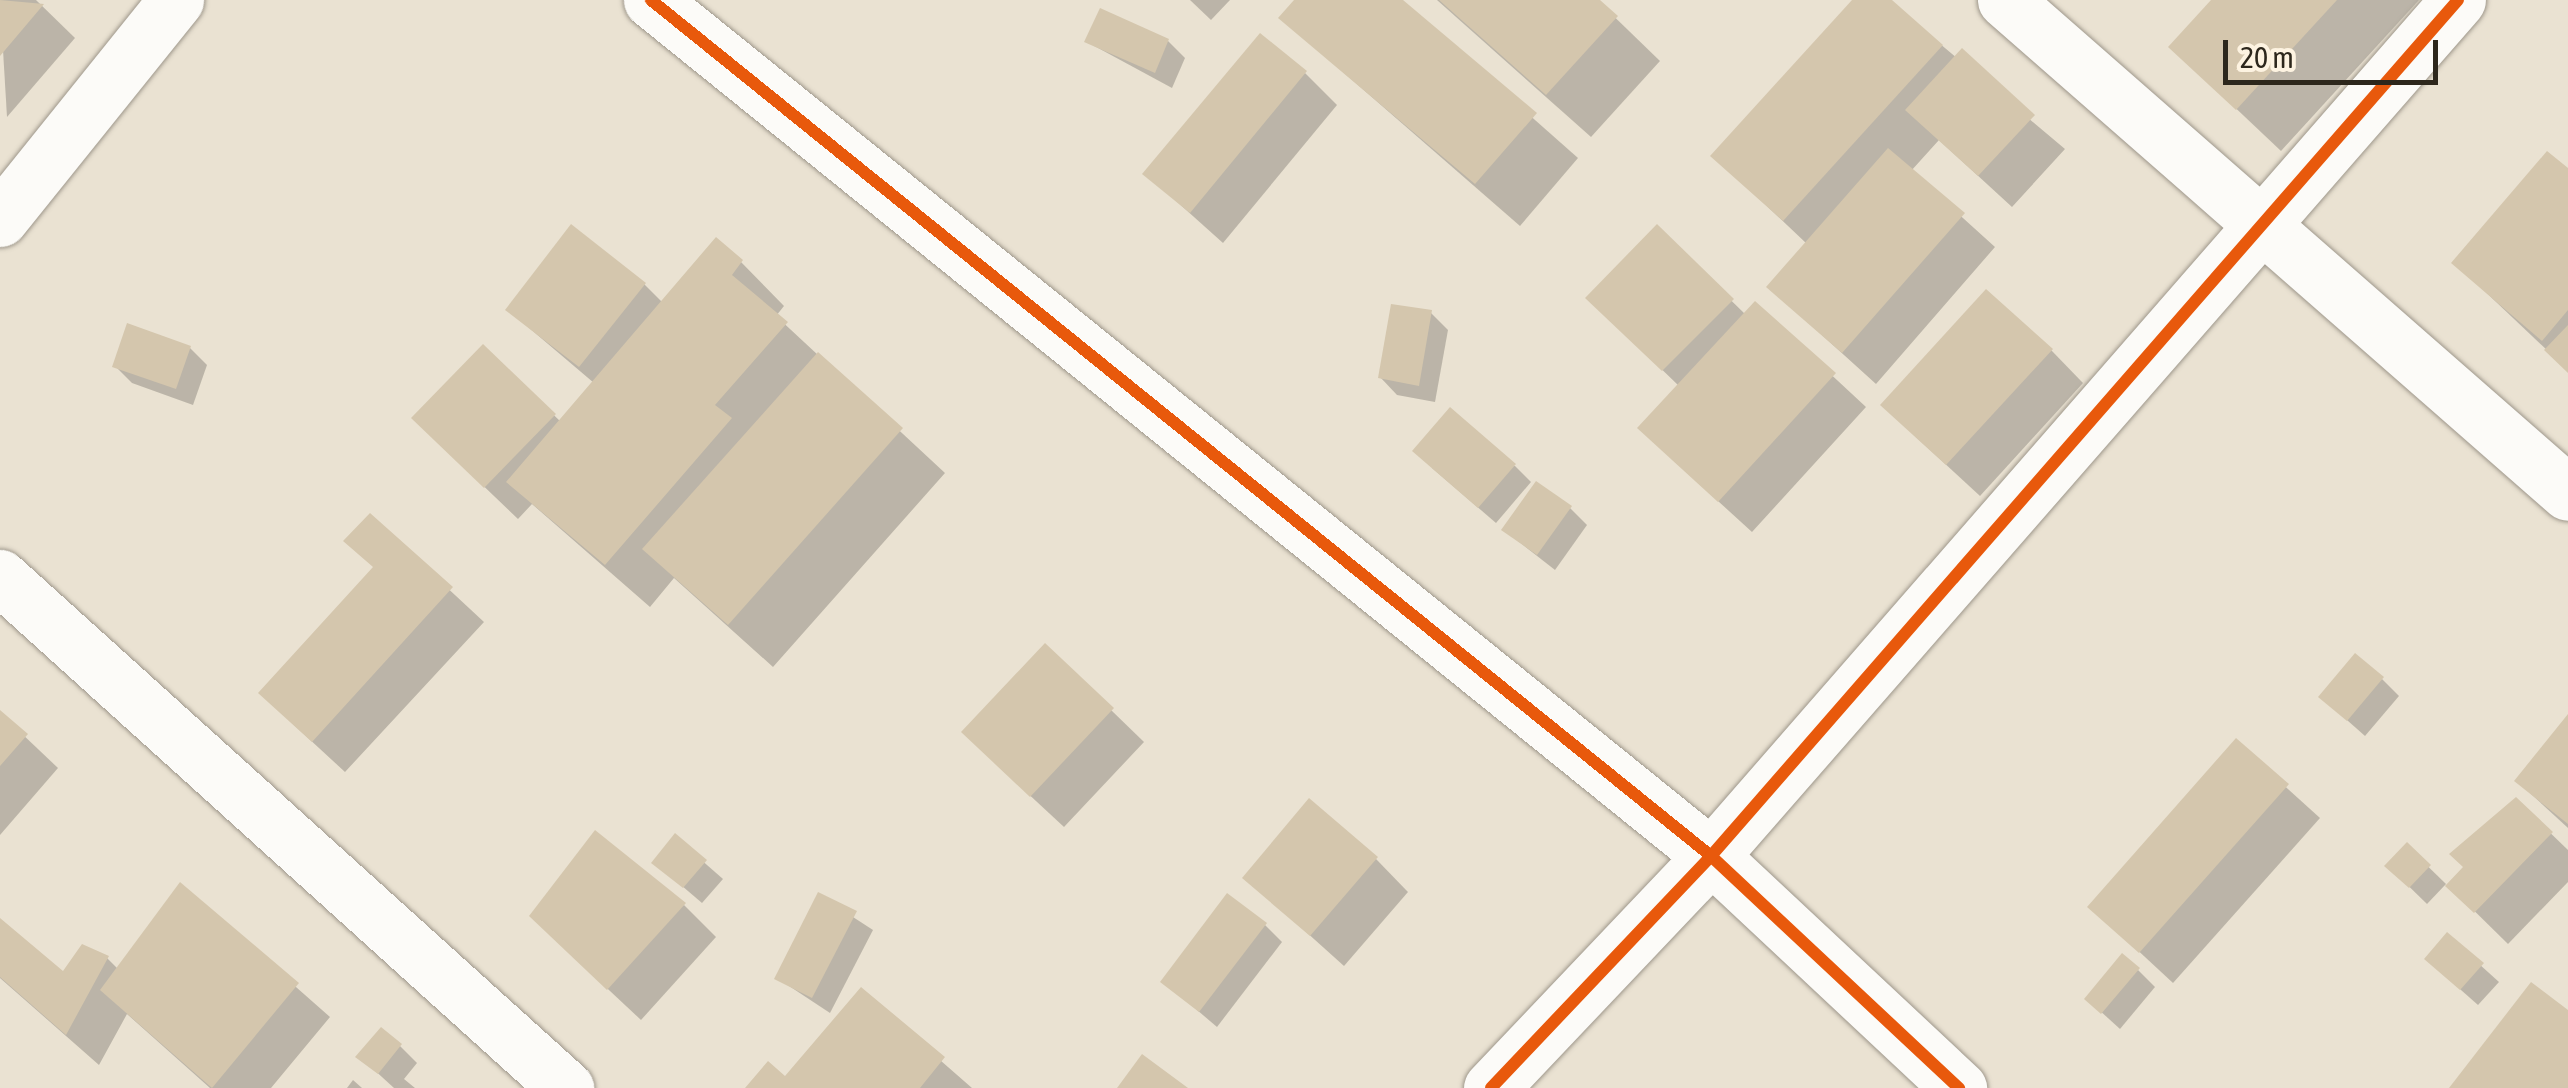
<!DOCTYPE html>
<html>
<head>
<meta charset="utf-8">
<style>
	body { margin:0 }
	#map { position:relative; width:2568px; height:1088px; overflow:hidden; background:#eae2d2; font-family:"Asap Condensed",sans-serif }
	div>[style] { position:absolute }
	.shadow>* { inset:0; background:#0003 }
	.building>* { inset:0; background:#d4c6ad }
	.roads { filter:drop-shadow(0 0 2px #9e978b) drop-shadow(0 0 2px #9e978b) }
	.minor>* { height:55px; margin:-27.5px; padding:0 27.5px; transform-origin:27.5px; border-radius:27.5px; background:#fcfbf8 }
	.cycleway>* { height:12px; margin:-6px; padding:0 6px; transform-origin:6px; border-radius:6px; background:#e8590c }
	span { translate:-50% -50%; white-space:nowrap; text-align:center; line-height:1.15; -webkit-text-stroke:10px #fdf3e1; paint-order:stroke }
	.scale { position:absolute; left:2223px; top:40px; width:215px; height:45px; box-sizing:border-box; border:5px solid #2d271c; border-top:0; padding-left:12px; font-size:30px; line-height:35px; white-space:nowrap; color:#2d271c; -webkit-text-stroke:8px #fdf3e1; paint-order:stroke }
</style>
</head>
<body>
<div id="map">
	<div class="shadow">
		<i style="clip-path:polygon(0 0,36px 0,75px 38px,7px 117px)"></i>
		<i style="clip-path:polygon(1190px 0,1230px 0,1211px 20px)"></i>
		<i style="clip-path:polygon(1297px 0,1399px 0,1578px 158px,1520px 226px,1281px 18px)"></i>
		<i style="clip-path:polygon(1437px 0,1597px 0,1660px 61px,1591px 137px)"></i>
		<i style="clip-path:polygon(1855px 0,1888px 0,2065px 149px,2012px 207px,1939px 140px,1911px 171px,1995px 247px,1876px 384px,1769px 287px,1807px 244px,1714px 156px)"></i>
		<i style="clip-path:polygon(2214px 0,2419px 0,2281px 151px,2171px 47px)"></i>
		<i style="clip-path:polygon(1168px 41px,1185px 58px,1172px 88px,1087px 42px)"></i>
		<i style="clip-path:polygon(1305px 73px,1337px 105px,1223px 243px,1146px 174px)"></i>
		<i style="clip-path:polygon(2568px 171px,2568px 370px,2455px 263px)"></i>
		<i style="clip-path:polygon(1657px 228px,1745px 314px,1755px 304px,1866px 407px,1752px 532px,1673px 460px,1679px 386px,1621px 330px)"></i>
		<i style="clip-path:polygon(741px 262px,784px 306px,776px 316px,945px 473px,773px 667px,674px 578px,650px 607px,532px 504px,518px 519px,447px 451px,483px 347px,561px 422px,594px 383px,508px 310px,644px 284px,663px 303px)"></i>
		<i style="clip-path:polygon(1431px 313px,1448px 330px,1435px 402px,1397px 395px,1380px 377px)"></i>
		<i style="clip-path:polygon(190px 348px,207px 365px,193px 405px,132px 383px,115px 366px)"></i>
		<i style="clip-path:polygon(2051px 350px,2083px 383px,1980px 496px,1916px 437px)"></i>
		<i style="clip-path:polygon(1515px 466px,1531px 482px,1496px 523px,1432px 468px)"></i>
		<i style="clip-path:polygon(1570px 508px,1587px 525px,1555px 570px,1504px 530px)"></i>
		<i style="clip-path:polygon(370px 516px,484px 622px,345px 772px,294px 725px,375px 569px)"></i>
		<i style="clip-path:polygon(1045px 646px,1144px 742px,1064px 827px,996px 764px)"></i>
		<i style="clip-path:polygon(2382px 679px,2399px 696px,2365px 736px,2321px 697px)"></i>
		<i style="clip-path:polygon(0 713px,58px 768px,0 835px)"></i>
		<i style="clip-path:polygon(2568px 718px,2568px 828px,2517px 781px)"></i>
		<i style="clip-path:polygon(2236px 742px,2320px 818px,2173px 983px,2090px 906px)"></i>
		<i style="clip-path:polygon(2516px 800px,2568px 850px,2568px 882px,2508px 944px,2449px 886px)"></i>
		<i style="clip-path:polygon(675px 837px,723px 879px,702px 903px,654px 862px)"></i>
		<i style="clip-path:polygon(2407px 846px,2446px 884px,2427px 904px,2388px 866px)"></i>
		<i style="clip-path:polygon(1376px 859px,1408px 892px,1344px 966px,1245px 877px)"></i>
		<i style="clip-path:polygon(180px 885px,330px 1017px,271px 1088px,210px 1088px,127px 1014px,99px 1065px,0 978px,0 922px,63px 975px,107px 958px,118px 969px)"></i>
		<i style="clip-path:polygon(819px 895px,873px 930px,830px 1013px,777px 978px)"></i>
		<i style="clip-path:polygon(684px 905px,716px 937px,641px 1020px,564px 948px)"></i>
		<i style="clip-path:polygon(1265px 925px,1282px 942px,1217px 1027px,1163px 981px)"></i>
		<i style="clip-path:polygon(2447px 935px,2499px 982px,2478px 1005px,2444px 975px)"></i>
		<i style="clip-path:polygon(2138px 970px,2155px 987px,2120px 1029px,2087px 999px)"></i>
		<i style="clip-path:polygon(861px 991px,972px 1088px,749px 1088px,785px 1079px)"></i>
		<i style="clip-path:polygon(400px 1046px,417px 1063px,404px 1079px,415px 1088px,394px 1088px,359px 1056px)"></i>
		<i style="clip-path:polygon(353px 1080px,362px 1088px,347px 1088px)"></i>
	</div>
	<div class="building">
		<i style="clip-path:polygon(0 0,44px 4px,0 56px)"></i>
		<i style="clip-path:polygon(1294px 0,1403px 0,1537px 113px,1475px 184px,1278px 18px)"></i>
		<i style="clip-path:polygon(1439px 0,1600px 0,1618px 16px,1546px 95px)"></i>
		<i style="clip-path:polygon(1852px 0,1892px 0,1943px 45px,1783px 221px,1710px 156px)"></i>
		<i style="clip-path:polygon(2211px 0,2337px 0,2236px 110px,2168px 47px)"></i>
		<i style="clip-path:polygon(1100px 8px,1169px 39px,1155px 73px,1084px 42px)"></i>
		<i style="clip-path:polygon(1260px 33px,1307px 71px,1190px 213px,1142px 174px)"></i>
		<i style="clip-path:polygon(1962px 48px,2035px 115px,1978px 176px,1905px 110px)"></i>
		<i style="clip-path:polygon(1888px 148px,1965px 213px,1842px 353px,1766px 287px)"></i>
		<i style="clip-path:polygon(2547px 151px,2568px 168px,2568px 310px,2542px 341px,2451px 263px)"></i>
		<i style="clip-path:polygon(571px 224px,646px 283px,579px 367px,505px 310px)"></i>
		<i style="clip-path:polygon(1657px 224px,1734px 299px,1662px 371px,1585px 298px)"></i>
		<i style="clip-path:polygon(716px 237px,743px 260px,732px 275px,788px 322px,715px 405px,732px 418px,605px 565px,506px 482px)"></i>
		<i style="clip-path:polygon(1986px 289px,2053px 349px,1946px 465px,1880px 405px)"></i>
		<i style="clip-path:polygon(1755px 301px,1836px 373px,1718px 502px,1637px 428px)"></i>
		<i style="clip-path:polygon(1391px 304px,1432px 310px,1419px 386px,1378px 378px)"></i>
		<i style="clip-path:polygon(127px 323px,191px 346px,176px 389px,112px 367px)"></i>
		<i style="clip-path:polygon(2568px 325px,2568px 373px,2544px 350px)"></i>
		<i style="clip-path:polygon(483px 344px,556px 414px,484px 488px,411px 418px)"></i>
		<i style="clip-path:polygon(818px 352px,903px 428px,728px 625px,642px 549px)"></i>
		<i style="clip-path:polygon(1450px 407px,1516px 464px,1478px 508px,1412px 451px)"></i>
		<i style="clip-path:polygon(1536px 481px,1572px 506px,1537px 555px,1501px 530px)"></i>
		<i style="clip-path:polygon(370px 513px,453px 587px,312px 742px,258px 693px,373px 567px,343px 541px)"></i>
		<i style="clip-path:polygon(1045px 643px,1114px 708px,1030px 797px,961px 732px)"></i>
		<i style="clip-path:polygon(2355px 653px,2384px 677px,2347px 721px,2318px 697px)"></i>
		<i style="clip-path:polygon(0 710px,28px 734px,0 766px)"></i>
		<i style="clip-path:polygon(2568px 714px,2568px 824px,2514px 781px)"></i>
		<i style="clip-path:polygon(2236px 738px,2289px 784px,2139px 953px,2087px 907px)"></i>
		<i style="clip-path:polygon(2516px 797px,2553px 832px,2474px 913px,2445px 886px,2463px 867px,2449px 854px)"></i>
		<i style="clip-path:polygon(1309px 798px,1378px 857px,1310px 936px,1242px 878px)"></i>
		<i style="clip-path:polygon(595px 830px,686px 903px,607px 990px,529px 916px)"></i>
		<i style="clip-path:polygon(675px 833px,707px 860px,683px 888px,651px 863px)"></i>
		<i style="clip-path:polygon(2407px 842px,2431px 865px,2409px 888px,2384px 866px)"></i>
		<i style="clip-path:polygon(180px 882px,299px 983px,212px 1088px,100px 990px)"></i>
		<i style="clip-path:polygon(818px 892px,857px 911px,812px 998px,774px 979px)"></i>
		<i style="clip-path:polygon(1227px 893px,1267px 923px,1199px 1012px,1160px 982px)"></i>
		<i style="clip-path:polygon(0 918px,63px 971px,82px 944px,109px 956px,66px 1035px,0 977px)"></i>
		<i style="clip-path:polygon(2447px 932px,2484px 963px,2460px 990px,2424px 959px)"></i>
		<i style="clip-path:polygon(2122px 953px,2140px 968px,2101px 1014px,2084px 999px)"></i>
		<i style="clip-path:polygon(2531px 982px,2568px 1010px,2568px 1088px,2449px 1088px)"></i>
		<i style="clip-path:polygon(861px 987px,945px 1057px,920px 1088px,745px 1088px,768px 1061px,785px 1076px)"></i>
		<i style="clip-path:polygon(381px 1027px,402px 1044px,378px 1074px,355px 1057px)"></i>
		<i style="clip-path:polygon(1142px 1054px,1188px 1088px,1117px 1088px)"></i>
	</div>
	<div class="roads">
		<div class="minor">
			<i style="left:651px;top:0;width:1362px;rotate:38.92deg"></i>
			<i style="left:1711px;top:856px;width:340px;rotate:43.1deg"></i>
			<i style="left:2005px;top:0;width:748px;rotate:41.21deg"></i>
			<i style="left:0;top:219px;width:281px;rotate:-51.2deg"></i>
			<i style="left:0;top:577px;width:763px;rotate:42.08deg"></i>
			<i style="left:1491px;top:1088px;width:320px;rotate:-46.5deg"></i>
			<i style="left:1711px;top:856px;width:1136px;rotate:-48.89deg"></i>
		</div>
	</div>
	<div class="cycleway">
		<i style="left:651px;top:0;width:1362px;rotate:38.92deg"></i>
		<i style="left:1711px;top:856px;width:340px;rotate:43.1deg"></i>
		<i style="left:1491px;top:1088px;width:320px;rotate:-46.5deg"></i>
		<i style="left:1711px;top:856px;width:1136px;rotate:-48.89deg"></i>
	</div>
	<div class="scale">20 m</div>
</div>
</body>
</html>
